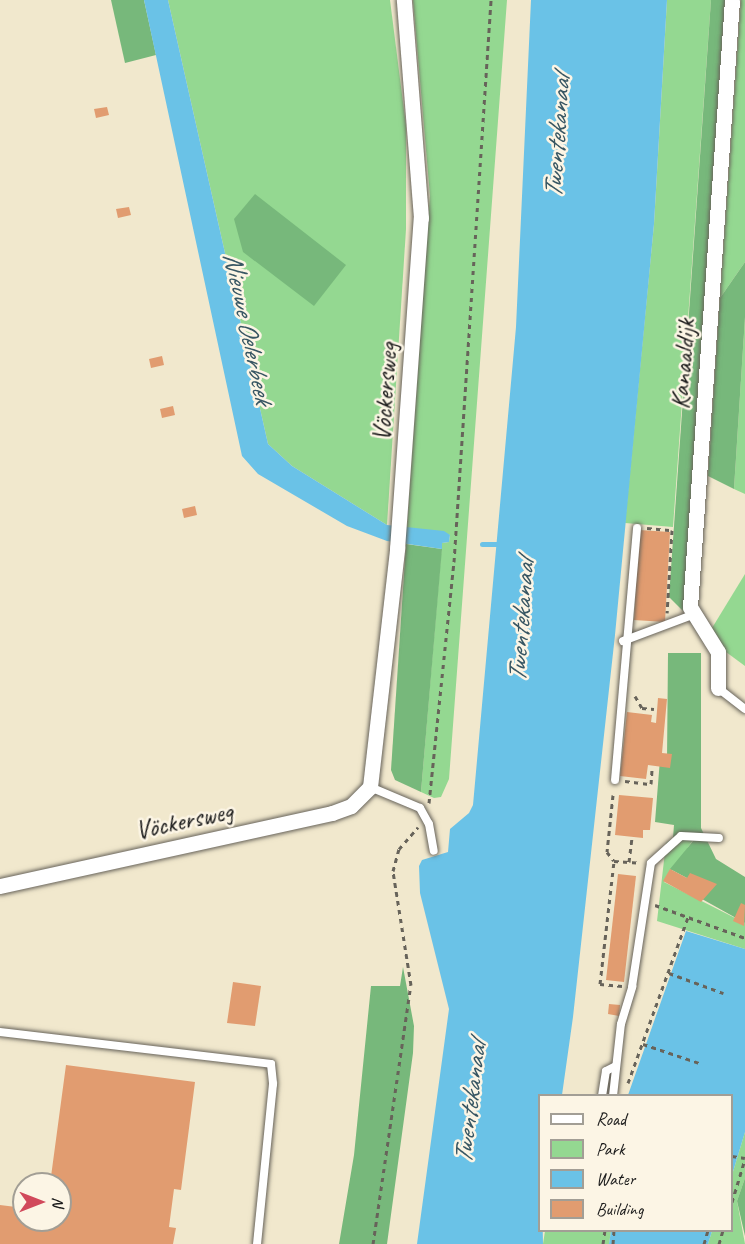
<!DOCTYPE html>
<html>
<head>
<meta charset="utf-8">
<style>
	body { margin:0 }
	#map { position:relative; width:745px; height:1244px; overflow:hidden; background:#f1e8cd; font-family:Caveat,sans-serif }
	div>[style] { position:absolute }
	.green>* { inset:0; background:#94d891 }
	.forest>* { inset:0; background:#77b87b }
	.water>* { inset:0; background:#6ac2e7 }
	.stream>* { height:5px; margin:-2.5px; padding:0 2.5px; transform-origin:2.5px; border-radius:2.5px; background:#6ac2e7 }
	.building>* { inset:0; background:#e19c70 }
	.path>* { height:3px; margin-top:-1.5px; transform-origin:0; background:repeating-linear-gradient(90deg,#67635a 0 4.5px,transparent 0 9px) }
	.roads { filter:drop-shadow(0 0 2px #67635a) drop-shadow(0 0 2px #67635a) }
	.service>* { height:8px; margin:-4px; padding:0 4px; transform-origin:4px; border-radius:4px; background:#fff }
	.minor>* { height:15px; margin:-7.5px; padding:0 7.5px; transform-origin:7.5px; border-radius:7.5px; background:#fff }
	span { translate:-50% -50%; white-space:nowrap; text-align:center; line-height:1.15; -webkit-text-stroke:5px #fcf5e5; paint-order:stroke }
	.street-label { font-size:26px; color:#1c1c1c }
	.water-label { font-size:27px; color:#375663; font-style:italic }
	.legend { position:absolute; left:538px; top:1094px; width:195px; height:138px; box-sizing:border-box; background:#fcf5e5; border:2px solid #a29e95; margin:0; padding:8px 10px; list-style:none; font-size:18px; color:#1c1c1c }
	.legend li { display:flex; align-items:center; gap:12px; height:30px }
	.legend b { width:30px; border:2px solid #a29e95 }
	.north { position:absolute; left:12px; top:1172px; width:60px; height:60px; box-sizing:border-box; background:#fcf5e5; border:2px solid #a29e95; border-radius:50%; rotate:90deg; font-size:16px; font-weight:700; line-height:24px; text-align:center; color:#1c1c1c }
	.north::after { content:''; display:block; margin:auto; width:21px; height:27px; background:#d1495b; clip-path:polygon(50% 0,100% 100%,50% 72%,0 100%) }
</style>
</head>
<body>
<div id="map">
	<div class="green">
		<i style="clip-path:polygon(168px 0,390px 0,406px 126px,406px 229px,387px 525px,292px 466px,268px 444px)"></i>
		<i style="clip-path:polygon(413px 0,507px 0,449px 779px,441px 797px,434px 798px,421px 792px,442px 543px,449px 542px,450px 535px,407px 528px,430px 196px)"></i>
		<i style="clip-path:polygon(667px 0,711px 0,673px 527px,625px 523px,654px 224px)"></i>
		<i style="clip-path:polygon(741px 0,745px 0,745px 262px,720px 298px)"></i>
		<i style="clip-path:polygon(745px 317px,745px 494px,734px 489px)"></i>
		<i style="clip-path:polygon(745px 574px,745px 666px,726px 652px,712px 628px)"></i>
		<i style="clip-path:polygon(673px 838px,693px 840px,664px 882px,745px 923px,745px 949px,657px 921px,666px 843px)"></i>
		<i style="clip-path:polygon(745px 1132px,745px 1178px,737px 1201px,745px 1244px,708px 1244px,712px 1231px,732px 1230px,732px 1175px)"></i>
		<i style="clip-path:polygon(545px 1231px,611px 1231px,609px 1244px,543px 1244px)"></i>
	</div>
	<div class="forest">
		<i style="clip-path:polygon(111px 0,144px 0,156px 55px,125px 63px)"></i>
		<i style="clip-path:polygon(711px 0,725px 0,683px 611px,669px 597px)"></i>
		<i style="clip-path:polygon(255px 194px,346px 265px,314px 306px,243px 252px,234px 219px)"></i>
		<i style="clip-path:polygon(745px 262px,745px 317px,734px 489px,708px 476px,720px 298px)"></i>
		<i style="clip-path:polygon(406px 544px,442px 549px,421px 792px,395px 780px,391px 770px)"></i>
		<i style="clip-path:polygon(668px 653px,701px 653px,701px 828px,716px 859px,745px 877px,745px 923px,702px 899px,687px 878px,670px 869px,693px 841px,673px 838px,674px 825px,655px 822px,660px 759px,667px 759px)"></i>
		<i style="clip-path:polygon(403px 967px,414px 1026px,413px 1053px,387px 1244px,339px 1244px,354px 1155px,371px 986px,400px 986px)"></i>
		<i style="clip-path:polygon(745px 1178px,745px 1236px,737px 1201px)"></i>
	</div>
	<div class="water">
		<i style="clip-path:polygon(144px 0,168px 0,268px 444px,292px 466px,387px 525px,444px 531px,450px 535px,449px 542px,442px 543px,442px 549px,387px 541px,347px 526px,258px 474px,242px 456px)"></i>
		<i style="clip-path:polygon(531px 0,667px 0,654px 224px,615px 635px,573px 1017px,562px 1095px,540px 1096px,543px 1244px,417px 1244px,449px 1009px,420px 893px,419px 866px,422px 860px,448px 852px,450px 829px,469px 813px,473px 805px,516px 327px)"></i>
		<i style="clip-path:polygon(686px 931px,745px 949px,745px 1132px,732px 1175px,732px 1096px,628px 1095px)"></i>
		<i style="clip-path:polygon(611px 1231px,611px 1230px,712px 1231px,708px 1244px,609px 1244px)"></i>
	</div>
	<div class="stream">
		<i style="left:482px;top:544px;width:14px"></i>
	</div>
	<div class="building">
		<i style="clip-path:polygon(107px 107px,109px 115px,96px 118px,94px 109px)"></i>
		<i style="clip-path:polygon(129px 207px,131px 215px,118px 218px,116px 209px)"></i>
		<i style="clip-path:polygon(162px 356px,164px 365px,151px 368px,149px 359px)"></i>
		<i style="clip-path:polygon(173px 406px,175px 415px,162px 418px,160px 409px)"></i>
		<i style="clip-path:polygon(195px 506px,197px 515px,184px 518px,182px 509px)"></i>
		<i style="clip-path:polygon(639px 530px,670px 532px,665px 622px,634px 620px)"></i>
		<i style="clip-path:polygon(658px 698px,667px 699px,662px 753px,672px 754px,670px 768px,648px 765px,646px 779px,620px 776px,627px 712px,652px 715px,651px 722px,656px 723px)"></i>
		<i style="clip-path:polygon(619px 795px,653px 798px,650px 830px,643px 830px,643px 838px,615px 835px)"></i>
		<i style="clip-path:polygon(670px 869px,687px 878px,690px 873px,717px 884px,701px 902px,663px 881px)"></i>
		<i style="clip-path:polygon(618px 874px,636px 876px,624px 982px,606px 980px)"></i>
		<i style="clip-path:polygon(741px 903px,745px 905px,744px 926px,733px 921px)"></i>
		<i style="clip-path:polygon(233px 982px,261px 986px,255px 1026px,227px 1023px)"></i>
		<i style="clip-path:polygon(609px 1004px,620px 1005px,619px 1016px,608px 1014px)"></i>
		<i style="clip-path:polygon(66px 1065px,195px 1082px,181px 1190px,174px 1189px,169px 1227px,176px 1228px,173px 1244px,0 1244px,0 1205px,24px 1208px,24px 1220px,60px 1220px,60px 1184px,50px 1184px)"></i>
	</div>
	<div class="path">
		<i style="left:647px;top:528px;width:25px;rotate:5deg"></i>
		<i style="left:672px;top:530px;width:83px;rotate:93.4deg"></i>
		<i style="left:635px;top:696px;width:14px;rotate:60deg"></i>
		<i style="left:642px;top:708px;width:12px;rotate:5deg"></i>
		<i style="left:625px;top:781px;width:26px;rotate:7deg"></i>
		<i style="left:651px;top:784px;width:15px;rotate:-86deg"></i>
		<i style="left:613px;top:795px;width:57px;rotate:96deg"></i>
		<i style="left:607px;top:852px;width:11px;rotate:52deg"></i>
		<i style="left:429px;top:803px;width:242px;rotate:-84.1deg"></i>
		<i style="left:454px;top:562px;width:563px;rotate:-86.23deg"></i>
		<i style="left:629px;top:862px;width:23px;rotate:-83deg"></i>
		<i style="left:655px;top:905px;width:96px;rotate:20.1deg"></i>
		<i style="left:669px;top:973px;width:58px;rotate:20.3deg"></i>
		<i style="left:622px;top:986px;width:22px;rotate:-175deg"></i>
		<i style="left:600px;top:984px;width:124px;rotate:-83.5deg"></i>
		<i style="left:614px;top:861px;width:26px;rotate:4deg"></i>
		<i style="left:643px;top:1044px;width:59px;rotate:18.7deg"></i>
		<i style="left:628px;top:1083px;width:177px;rotate:-70.1deg"></i>
		<i style="left:732px;top:1156px;width:13px;rotate:9deg"></i>
		<i style="left:732px;top:1202px;width:45px;rotate:-73.2deg"></i>
		<i style="left:373px;top:1244px;width:262px;rotate:-81.7deg"></i>
		<i style="left:411px;top:985px;width:115px;rotate:-99deg"></i>
		<i style="left:393px;top:871px;width:23px;rotate:-75deg"></i>
		<i style="left:399px;top:849px;width:29px;rotate:-49deg"></i>
		<i style="left:603px;top:1244px;width:14px;rotate:-82deg"></i>
		<i style="left:613px;top:1244px;width:14px;rotate:-86deg"></i>
		<i style="left:704px;top:1244px;width:15px;rotate:-74deg"></i>
		<i style="left:719px;top:1244px;width:15px;rotate:-74deg"></i>
	</div>
	<div class="roads">
		<div class="service">
			<i style="left:623px;top:641px;width:74px;rotate:-20.6deg"></i>
			<i style="left:718px;top:688px;width:34px;rotate:38deg"></i>
			<i style="left:615px;top:780px;width:253px;rotate:-85deg"></i>
			<i style="left:370px;top:787px;width:54px;rotate:22.8deg"></i>
			<i style="left:420px;top:808px;width:18px;rotate:61deg"></i>
			<i style="left:429px;top:824px;width:27px;rotate:80deg"></i>
			<i style="left:0;top:1032px;width:273px;rotate:6.7deg"></i>
			<i style="left:271px;top:1064px;width:20px;rotate:84deg"></i>
			<i style="left:273px;top:1084px;width:161px;rotate:95.7deg"></i>
			<i style="left:602px;top:1096px;width:25px;rotate:-81deg"></i>
			<i style="left:606px;top:1071px;width:11px;rotate:-27deg"></i>
			<i style="left:613px;top:1096px;width:72px;rotate:-83.7deg"></i>
			<i style="left:621px;top:1024px;width:39px;rotate:-73deg"></i>
			<i style="left:632px;top:987px;width:125px;rotate:-81.3deg"></i>
			<i style="left:651px;top:863px;width:40px;rotate:-42deg"></i>
			<i style="left:681px;top:836px;width:38px;rotate:3deg"></i>
		</div>
		<div class="minor">
			<i style="left:718px;top:688px;width:36px;rotate:-90deg"></i>
			<i style="left:718px;top:652px;width:53px;rotate:-121.9deg"></i>
			<i style="left:690px;top:607px;width:608px;rotate:-86.04deg"></i>
			<i style="left:0;top:886px;width:340px;rotate:-12.4deg"></i>
			<i style="left:332px;top:813px;width:20px;rotate:-20deg"></i>
			<i style="left:351px;top:806px;width:27px;rotate:-45deg"></i>
			<i style="left:370px;top:787px;width:240px;rotate:-83.5deg"></i>
			<i style="left:397px;top:549px;width:332px;rotate:-85.9deg"></i>
			<i style="left:421px;top:218px;width:219px;rotate:-94.5deg"></i>
		</div>
	</div>
	<div class="street-label">
		<span style="left:683px;top:364px;rotate:-86deg">Kanaaldijk</span>
		<span style="left:385px;top:392px;rotate:-86deg">Vöckersweg</span>
		<span style="left:184px;top:821px;rotate:-12deg">Vöckersweg</span>
	</div>
	<div class="water-label">
		<span style="left:557px;top:137px;rotate:-86deg">Twentekanaal</span>
		<span style="left:248px;top:328px;rotate:78deg">Nieuwe Oelerbeek</span>
		<span style="left:521px;top:621px;rotate:-86deg">Twentekanaal</span>
		<span style="left:470px;top:1103px;rotate:-83deg">Twentekanaal</span>
	</div>
	<ul class="legend">
	<li><b style="height:8px;background:#fff"></b>Road</li>
	<li><b style="height:16px;background:#94d891"></b>Park</li>
	<li><b style="height:16px;background:#6ac2e7"></b>Water</li>
	<li><b style="height:16px;background:#e19c70"></b>Building</li>
	</ul>
	<div class="north">N</div>
</div>
</body>
</html>
